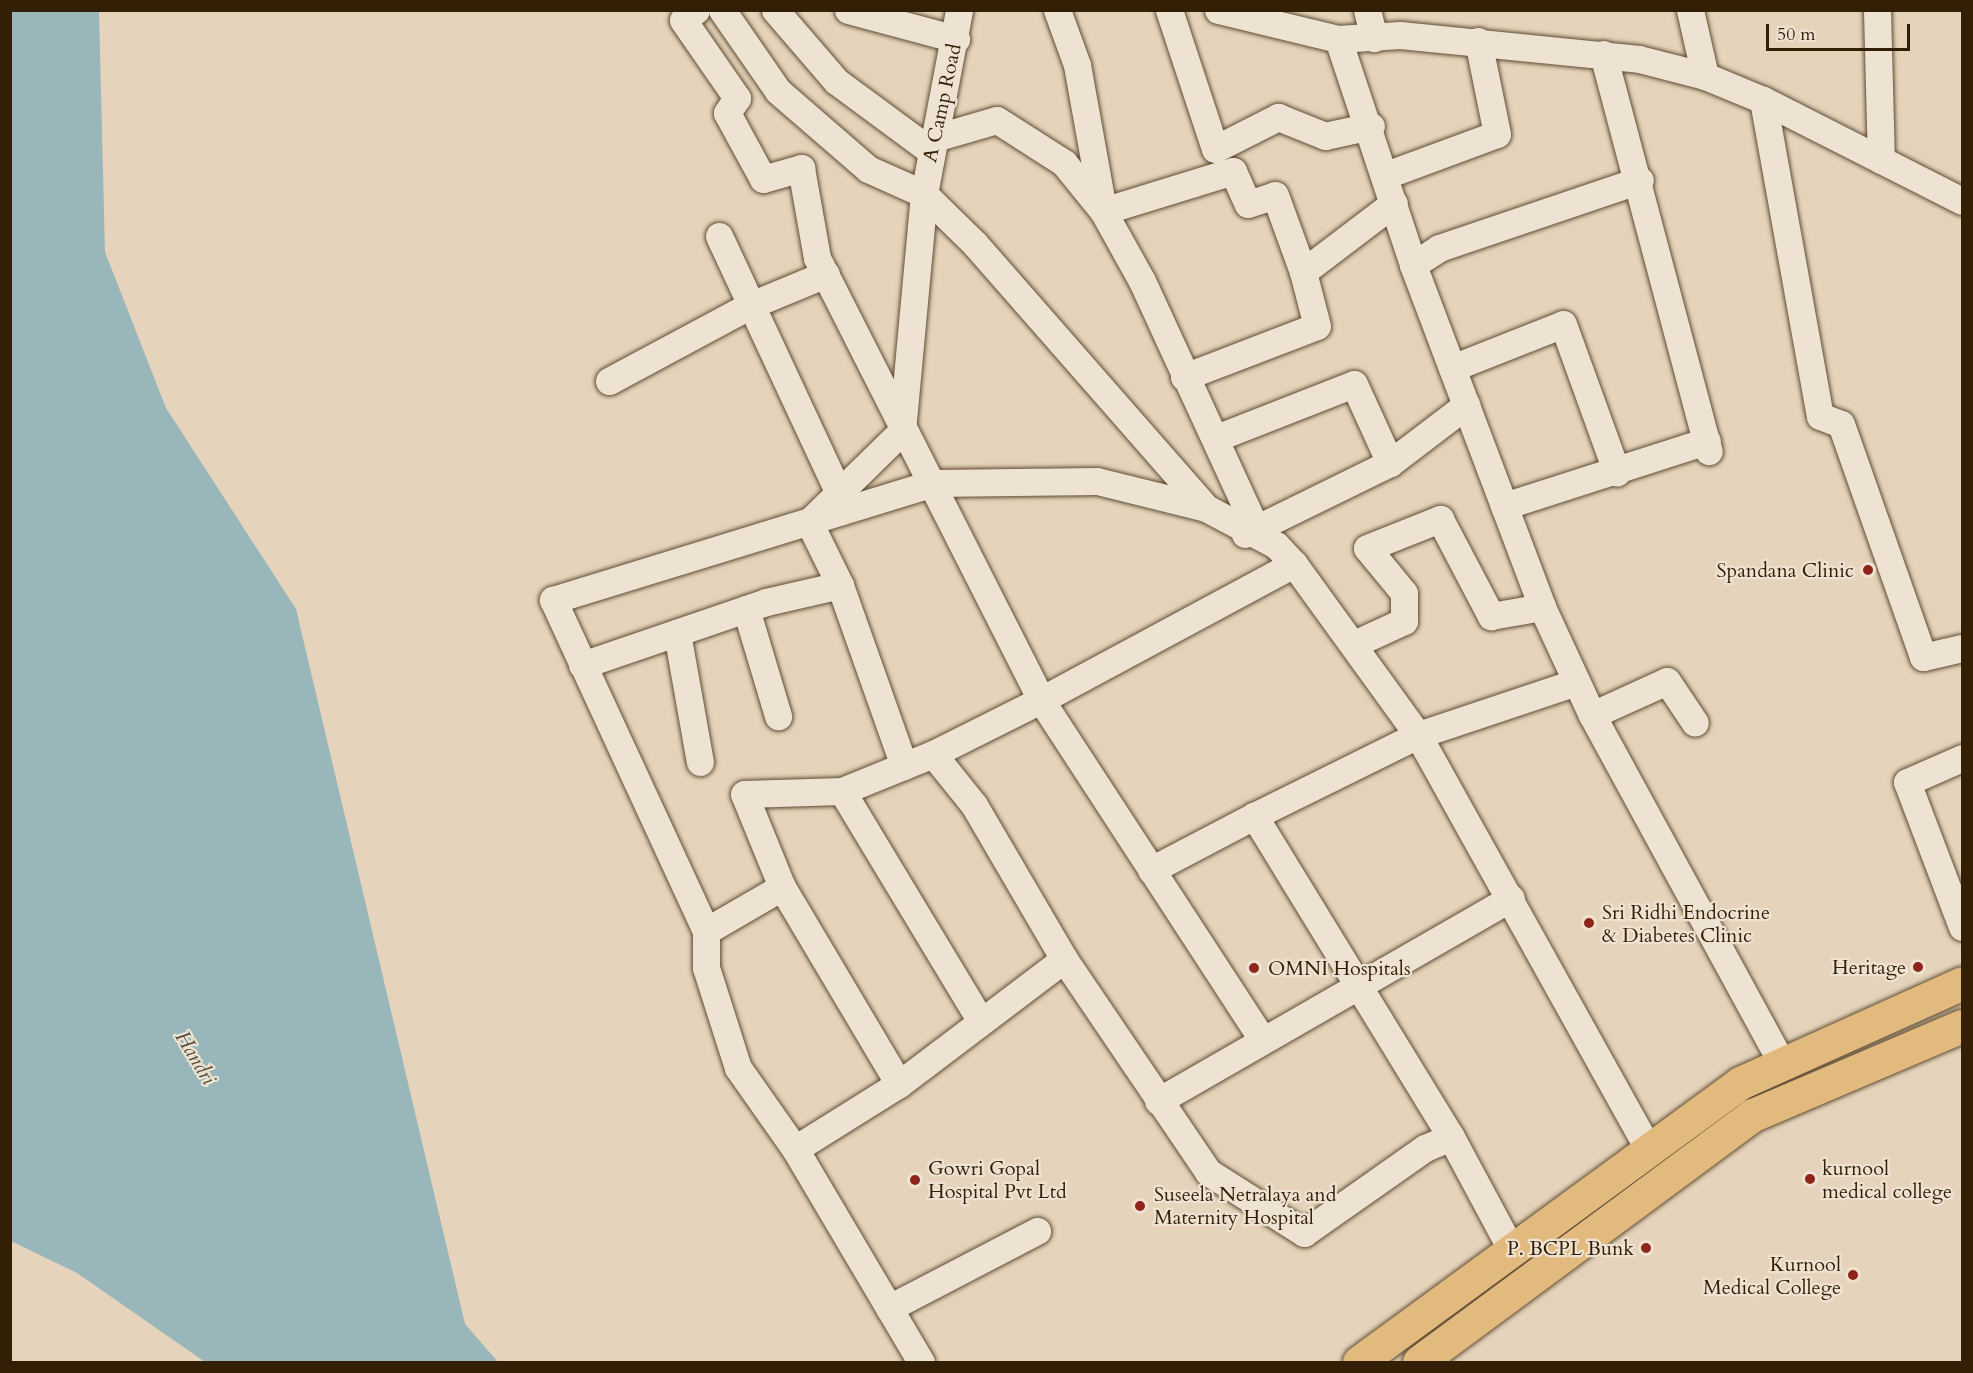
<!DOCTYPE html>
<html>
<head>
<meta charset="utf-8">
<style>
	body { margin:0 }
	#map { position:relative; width:1973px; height:1373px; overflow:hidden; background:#e5d4bb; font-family:Cardo,serif }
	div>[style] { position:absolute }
	.water>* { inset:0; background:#99b6ba }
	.roads { filter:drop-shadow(0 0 2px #5f4c33) drop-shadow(0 0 2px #5f4c33) }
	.minor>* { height:27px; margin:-13.5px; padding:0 13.5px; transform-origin:13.5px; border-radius:13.5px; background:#eee3d3 }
	.major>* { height:33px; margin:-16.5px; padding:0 16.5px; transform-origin:16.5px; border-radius:16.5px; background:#e2ba7e }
	.dots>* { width:16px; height:16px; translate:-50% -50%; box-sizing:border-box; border:3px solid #eee3d3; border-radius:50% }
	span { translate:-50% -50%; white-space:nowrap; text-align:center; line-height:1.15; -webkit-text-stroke:4.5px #eee3d3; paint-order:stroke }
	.street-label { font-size:20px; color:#321f06 }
	.poi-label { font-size:20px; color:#321f06 }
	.right { translate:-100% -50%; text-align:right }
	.left { translate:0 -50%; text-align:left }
	.water-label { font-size:21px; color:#514c3c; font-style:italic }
	.frame { position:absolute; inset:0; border:12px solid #321f06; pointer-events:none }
	.scale { position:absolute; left:1766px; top:24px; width:144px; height:27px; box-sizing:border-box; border:3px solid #321f06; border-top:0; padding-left:8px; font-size:18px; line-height:21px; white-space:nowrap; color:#321f06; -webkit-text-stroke:4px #eee3d3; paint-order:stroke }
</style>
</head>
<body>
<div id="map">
	<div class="water">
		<i style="clip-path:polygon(10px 11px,99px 11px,105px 252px,166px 408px,296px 609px,465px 1324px,498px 1362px,205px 1362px,77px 1273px,11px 1241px)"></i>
	</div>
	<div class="roads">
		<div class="minor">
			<i style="left:696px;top:10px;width:16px;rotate:142deg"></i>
			<i style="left:683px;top:20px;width:95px;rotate:55.3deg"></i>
			<i style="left:737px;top:98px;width:18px;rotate:124deg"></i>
			<i style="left:727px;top:113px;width:75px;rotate:61.4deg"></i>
			<i style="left:763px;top:179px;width:40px;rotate:-16deg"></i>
			<i style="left:801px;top:168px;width:91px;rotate:79.9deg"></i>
			<i style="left:817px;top:258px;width:496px;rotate:63.1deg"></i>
			<i style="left:1041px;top:700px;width:405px;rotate:56.9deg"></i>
			<i style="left:722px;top:10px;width:98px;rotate:55.3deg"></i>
			<i style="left:778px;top:91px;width:119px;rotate:40.9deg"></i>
			<i style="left:868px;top:169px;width:61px;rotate:24.1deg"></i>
			<i style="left:924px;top:194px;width:71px;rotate:44.4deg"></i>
			<i style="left:975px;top:244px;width:351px;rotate:48.8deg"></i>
			<i style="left:1206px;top:508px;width:79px;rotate:27.9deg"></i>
			<i style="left:1276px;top:545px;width:26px;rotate:47deg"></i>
			<i style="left:1294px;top:564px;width:211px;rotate:54.1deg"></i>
			<i style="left:1418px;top:735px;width:473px;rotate:60.9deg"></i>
			<i style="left:775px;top:10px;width:94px;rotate:49.3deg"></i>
			<i style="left:836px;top:81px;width:118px;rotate:36.4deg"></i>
			<i style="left:848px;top:10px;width:112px;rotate:15deg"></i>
			<i style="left:1057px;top:10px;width:59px;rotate:70deg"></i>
			<i style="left:1077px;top:65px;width:146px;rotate:79.8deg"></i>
			<i style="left:1169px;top:10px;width:146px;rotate:71.7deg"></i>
			<i style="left:1215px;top:149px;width:71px;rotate:-26.9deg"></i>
			<i style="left:1278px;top:117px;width:51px;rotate:22deg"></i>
			<i style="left:1325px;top:136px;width:47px;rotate:-12.3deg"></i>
			<i style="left:1218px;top:10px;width:123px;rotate:13.6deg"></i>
			<i style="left:1338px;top:39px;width:62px;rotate:-3.7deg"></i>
			<i style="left:1400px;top:35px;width:240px;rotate:5.7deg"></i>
			<i style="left:1639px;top:59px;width:68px;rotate:14.4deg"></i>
			<i style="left:1705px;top:76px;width:63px;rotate:22.5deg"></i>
			<i style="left:1763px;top:100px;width:223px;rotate:26.9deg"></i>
			<i style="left:1367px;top:10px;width:29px;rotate:76deg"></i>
			<i style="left:1690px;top:10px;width:68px;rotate:77.2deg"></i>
			<i style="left:1877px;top:10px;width:150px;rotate:88.5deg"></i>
			<i style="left:1338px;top:39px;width:238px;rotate:71.6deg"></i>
			<i style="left:1413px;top:265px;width:366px;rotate:69.3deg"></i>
			<i style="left:1542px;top:607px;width:119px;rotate:65.2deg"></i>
			<i style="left:1592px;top:715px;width:393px;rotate:61.4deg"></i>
			<i style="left:1603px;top:54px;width:411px;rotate:75.1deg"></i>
			<i style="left:1763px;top:100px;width:321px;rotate:79.8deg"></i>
			<i style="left:1820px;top:416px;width:22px;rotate:21deg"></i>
			<i style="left:1841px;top:424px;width:247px;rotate:70.6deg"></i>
			<i style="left:1923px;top:657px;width:40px;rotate:-13deg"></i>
			<i style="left:938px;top:137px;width:61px;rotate:-16.1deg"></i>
			<i style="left:997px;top:120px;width:80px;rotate:32.7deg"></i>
			<i style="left:1064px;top:163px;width:62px;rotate:50.9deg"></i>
			<i style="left:1103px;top:211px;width:80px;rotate:60.9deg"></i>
			<i style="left:1142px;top:281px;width:273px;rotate:65.3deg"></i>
			<i style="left:1386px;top:175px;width:118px;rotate:-20.3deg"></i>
			<i style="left:1497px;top:134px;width:95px;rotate:-101.5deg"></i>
			<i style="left:1103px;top:211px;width:136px;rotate:-17.1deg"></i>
			<i style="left:1233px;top:171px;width:36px;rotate:66deg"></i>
			<i style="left:1248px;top:204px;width:28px;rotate:-18deg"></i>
			<i style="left:1275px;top:195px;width:82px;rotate:70deg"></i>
			<i style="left:719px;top:236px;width:284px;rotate:65deg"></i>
			<i style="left:1413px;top:265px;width:31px;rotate:-33deg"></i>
			<i style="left:1439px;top:248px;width:212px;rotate:-18.7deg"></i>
			<i style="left:1452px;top:368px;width:119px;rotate:-21.6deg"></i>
			<i style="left:1563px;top:324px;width:158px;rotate:70.1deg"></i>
			<i style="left:1184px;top:377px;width:142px;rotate:-21deg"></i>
			<i style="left:1317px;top:326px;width:56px;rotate:-104.5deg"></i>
			<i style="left:1303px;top:272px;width:114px;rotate:-37.2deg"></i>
			<i style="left:609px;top:381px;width:161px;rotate:-28.2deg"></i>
			<i style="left:751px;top:305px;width:81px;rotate:-22.5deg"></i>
			<i style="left:1216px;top:438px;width:148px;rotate:-21.4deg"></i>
			<i style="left:1354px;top:384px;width:87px;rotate:65.5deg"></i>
			<i style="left:1504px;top:506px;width:213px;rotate:-17.8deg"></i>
			<i style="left:1245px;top:534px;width:161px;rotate:-26.1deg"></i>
			<i style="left:1390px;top:463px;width:96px;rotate:-37.3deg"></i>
			<i style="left:746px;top:609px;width:112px;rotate:73.3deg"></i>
			<i style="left:677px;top:633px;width:131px;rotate:79.9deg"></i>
			<i style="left:1354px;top:644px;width:55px;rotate:-24.7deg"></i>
			<i style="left:1404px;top:621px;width:28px;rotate:-90deg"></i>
			<i style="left:1404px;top:593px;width:58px;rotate:-129.4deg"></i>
			<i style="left:1367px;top:548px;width:79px;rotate:-21.7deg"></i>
			<i style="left:1440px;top:519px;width:110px;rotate:62.3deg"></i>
			<i style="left:1491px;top:616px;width:52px;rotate:-10deg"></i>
			<i style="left:582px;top:665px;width:194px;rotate:-18.9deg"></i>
			<i style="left:766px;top:602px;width:76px;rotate:-12.9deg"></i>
			<i style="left:1592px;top:715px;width:82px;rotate:-24.4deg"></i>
			<i style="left:1667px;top:681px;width:50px;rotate:56.3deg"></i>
			<i style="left:933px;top:754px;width:65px;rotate:51.2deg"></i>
			<i style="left:974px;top:805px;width:178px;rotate:59.7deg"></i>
			<i style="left:1064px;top:959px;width:257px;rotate:55.9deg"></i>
			<i style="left:1208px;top:1172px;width:114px;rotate:32.4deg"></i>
			<i style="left:1304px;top:1233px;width:148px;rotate:-35.1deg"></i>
			<i style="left:1425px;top:1148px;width:28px;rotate:-23deg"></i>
			<i style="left:1962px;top:758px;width:60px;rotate:156.4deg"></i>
			<i style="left:1907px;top:782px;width:155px;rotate:69.2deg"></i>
			<i style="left:904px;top:766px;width:192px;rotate:-109.5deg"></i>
			<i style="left:840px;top:585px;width:70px;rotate:-116.2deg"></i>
			<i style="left:809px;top:522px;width:130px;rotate:-44.4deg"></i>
			<i style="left:902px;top:431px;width:238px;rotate:-84.7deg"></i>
			<i style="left:924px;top:194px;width:187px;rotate:-79.2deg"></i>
			<i style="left:842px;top:791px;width:98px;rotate:-22.1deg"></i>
			<i style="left:933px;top:754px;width:121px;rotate:-26.6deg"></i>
			<i style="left:1041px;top:700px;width:287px;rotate:-28.3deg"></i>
			<i style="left:1151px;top:870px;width:116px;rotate:-27.7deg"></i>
			<i style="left:782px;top:887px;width:229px;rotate:59.3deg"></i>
			<i style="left:706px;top:931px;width:88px;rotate:-30.1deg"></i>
			<i style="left:782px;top:887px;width:100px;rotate:-112.2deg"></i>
			<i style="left:744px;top:794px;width:98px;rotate:-1.8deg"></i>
			<i style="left:842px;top:791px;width:267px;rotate:58.9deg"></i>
			<i style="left:1158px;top:1101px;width:407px;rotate:-29.9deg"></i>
			<i style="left:795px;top:1149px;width:123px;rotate:-32deg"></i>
			<i style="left:899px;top:1084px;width:207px;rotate:-37.1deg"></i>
			<i style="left:1511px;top:1249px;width:127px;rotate:-118.2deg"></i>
			<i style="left:1451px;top:1137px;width:377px;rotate:-121.5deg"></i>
			<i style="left:1254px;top:816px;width:183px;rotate:-26.3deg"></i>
			<i style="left:1418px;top:735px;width:167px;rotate:-18.5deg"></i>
			<i style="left:889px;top:1308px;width:167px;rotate:-27.5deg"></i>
			<i style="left:921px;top:1362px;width:247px;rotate:-120.6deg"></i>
			<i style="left:795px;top:1149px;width:99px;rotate:-125.1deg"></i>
			<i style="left:738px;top:1068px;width:105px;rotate:-107.7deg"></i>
			<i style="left:706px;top:968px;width:37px;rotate:-90deg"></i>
			<i style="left:706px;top:931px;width:365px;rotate:-114.8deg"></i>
			<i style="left:553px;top:600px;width:398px;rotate:-17.1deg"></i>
			<i style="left:933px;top:483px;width:164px;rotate:-0.7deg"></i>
			<i style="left:1097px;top:481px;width:112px;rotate:13.9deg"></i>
		</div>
		<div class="major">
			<i style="left:1359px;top:1362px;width:472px;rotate:-36.2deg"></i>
			<i style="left:1740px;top:1083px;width:243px;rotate:-24.2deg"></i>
			<i style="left:1419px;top:1362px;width:415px;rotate:-36.5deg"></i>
			<i style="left:1753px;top:1115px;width:227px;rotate:-23.1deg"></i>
		</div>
	</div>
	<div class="dots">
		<i style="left:1868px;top:570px;background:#8f2418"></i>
		<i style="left:1589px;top:923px;background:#8f2418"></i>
		<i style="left:1918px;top:967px;background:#8f2418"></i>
		<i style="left:1254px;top:968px;background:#8f2418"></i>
		<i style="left:1810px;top:1179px;background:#8f2418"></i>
		<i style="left:915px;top:1180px;background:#8f2418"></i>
		<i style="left:1140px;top:1206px;background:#8f2418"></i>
		<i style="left:1646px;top:1248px;background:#8f2418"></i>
		<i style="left:1853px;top:1275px;background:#8f2418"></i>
	</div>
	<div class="street-label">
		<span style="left:942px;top:103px;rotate:-78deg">A Camp Road</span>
	</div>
	<div class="poi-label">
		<span class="right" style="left:1854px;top:570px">Spandana Clinic</span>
		<span class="left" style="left:1602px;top:924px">Sri Ridhi Endocrine<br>&amp; Diabetes Clinic</span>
		<span class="right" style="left:1906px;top:967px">Heritage</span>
		<span class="left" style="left:1268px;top:968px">OMNI Hospitals</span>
		<span class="left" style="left:928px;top:1180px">Gowri Gopal<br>Hospital Pvt Ltd</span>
		<span class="left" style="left:1822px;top:1180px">kurnool<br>medical college</span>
		<span class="left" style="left:1154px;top:1206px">Suseela Netralaya and<br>Maternity Hospital</span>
		<span class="right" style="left:1634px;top:1248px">P. BCPL Bunk</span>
		<span class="right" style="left:1841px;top:1276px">Kurnool<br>Medical College</span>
	</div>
	<div class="water-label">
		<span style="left:195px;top:1058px;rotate:59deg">Handri</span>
	</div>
	<div class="frame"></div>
	<div class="scale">50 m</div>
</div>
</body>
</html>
